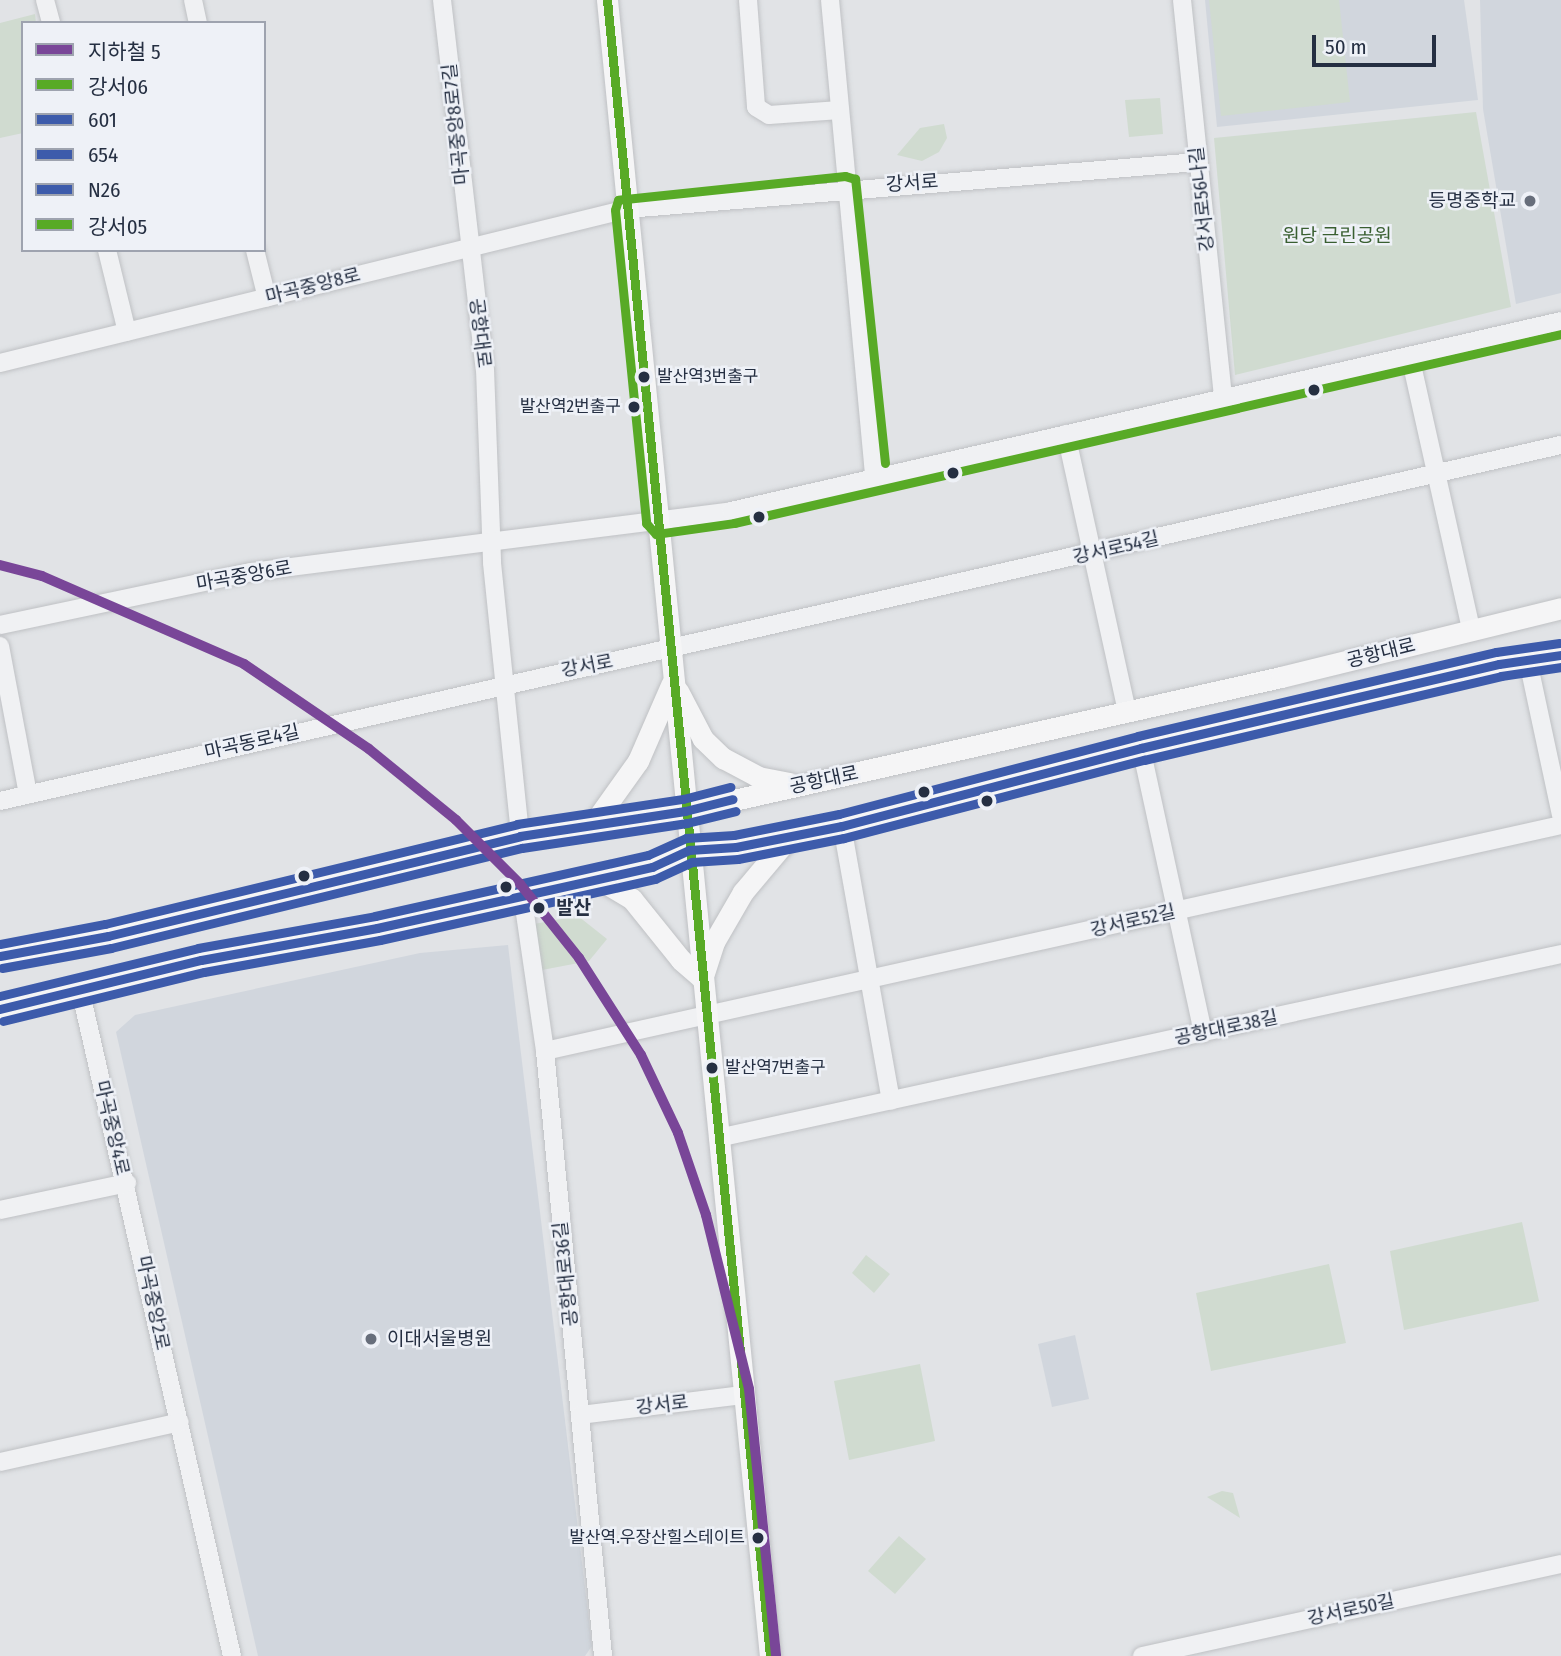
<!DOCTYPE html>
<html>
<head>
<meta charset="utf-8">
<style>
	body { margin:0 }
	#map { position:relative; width:1561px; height:1656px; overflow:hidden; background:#e1e3e6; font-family:"Fira Sans Condensed","Noto Sans KR",sans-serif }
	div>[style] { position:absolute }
	.built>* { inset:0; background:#d1d6dd }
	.green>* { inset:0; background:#d0dbd0 }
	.roads { filter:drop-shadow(0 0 2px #bfc1c4) drop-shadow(0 0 2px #bfc1c4) }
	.minor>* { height:18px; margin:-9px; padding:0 9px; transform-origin:9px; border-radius:9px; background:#f0f1f3 }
	.major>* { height:21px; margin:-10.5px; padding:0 10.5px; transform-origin:10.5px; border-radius:10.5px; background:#f5f5f6 }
	.bus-1>* { height:9px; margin:-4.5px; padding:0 4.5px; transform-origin:4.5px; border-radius:4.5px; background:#58aa26 }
	.bus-2>* { height:9px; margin:-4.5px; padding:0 4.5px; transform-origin:4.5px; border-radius:4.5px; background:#3d5bab }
	.bus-3>* { height:9px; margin:-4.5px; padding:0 4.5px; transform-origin:4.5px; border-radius:4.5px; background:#3d5bab }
	.bus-4>* { height:9px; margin:-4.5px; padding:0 4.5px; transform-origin:4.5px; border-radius:4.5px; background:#3d5bab }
	.bus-5>* { height:9px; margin:-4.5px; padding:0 4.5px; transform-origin:4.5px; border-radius:4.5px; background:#58aa26 }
	.metro-1>* { height:10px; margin:-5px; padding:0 5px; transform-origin:5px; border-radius:5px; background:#794698 }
	.dots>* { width:19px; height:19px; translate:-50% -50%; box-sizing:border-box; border:4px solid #eef1f7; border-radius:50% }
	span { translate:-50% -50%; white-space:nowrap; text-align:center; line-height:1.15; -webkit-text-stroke:5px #eef1f7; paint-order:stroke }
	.bus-label { font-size:17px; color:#252f42 }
	.left { translate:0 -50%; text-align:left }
	.right { translate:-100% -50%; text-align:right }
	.street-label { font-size:19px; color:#252f42 }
	.poi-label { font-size:19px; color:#252f42 }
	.park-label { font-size:19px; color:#395f31 }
	.stop-label { font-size:19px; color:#252f42; font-weight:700 }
	.legend { position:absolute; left:21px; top:21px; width:245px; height:231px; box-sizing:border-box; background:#eef1f7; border:2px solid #9ea3af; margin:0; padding:9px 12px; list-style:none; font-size:21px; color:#252f42 }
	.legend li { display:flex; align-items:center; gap:14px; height:35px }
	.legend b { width:35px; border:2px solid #9ea3af }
	.scale { position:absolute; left:1312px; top:35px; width:124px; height:32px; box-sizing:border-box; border:4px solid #252f42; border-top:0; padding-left:9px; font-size:21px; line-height:24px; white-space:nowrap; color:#252f42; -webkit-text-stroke:5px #eef1f7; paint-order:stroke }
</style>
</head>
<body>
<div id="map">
	<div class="built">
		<i style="clip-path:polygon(1205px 0,1464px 0,1478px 100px,1217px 127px)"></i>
		<i style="clip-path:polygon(1480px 0,1561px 0,1561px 293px,1516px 304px,1483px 109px)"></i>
		<i style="clip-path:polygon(508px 945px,592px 1646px,585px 1656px,258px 1656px,116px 1032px,135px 1015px,420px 953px)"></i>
		<i style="clip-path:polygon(1075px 1335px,1089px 1399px,1052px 1407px,1038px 1344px)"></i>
	</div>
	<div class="green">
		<i style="clip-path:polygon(1209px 0,1339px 0,1350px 102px,1221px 116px)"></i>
		<i style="clip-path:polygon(35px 14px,36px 23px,23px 23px,23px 133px,0 138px,0 23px)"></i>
		<i style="clip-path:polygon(1160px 98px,1163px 134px,1129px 137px,1125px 100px)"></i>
		<i style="clip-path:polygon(1476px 112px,1511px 307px,1235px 375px,1214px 138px)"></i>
		<i style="clip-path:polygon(944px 124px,947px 138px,939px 152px,922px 161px,897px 155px,920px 128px)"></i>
		<i style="clip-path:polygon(578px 916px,607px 939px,589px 961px,542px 970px,534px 924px)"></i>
		<i style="clip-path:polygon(1522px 1222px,1539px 1301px,1404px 1330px,1390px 1251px)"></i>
		<i style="clip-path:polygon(866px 1255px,890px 1274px,874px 1293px,852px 1273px)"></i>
		<i style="clip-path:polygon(1329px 1264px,1346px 1343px,1211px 1371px,1196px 1293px)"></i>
		<i style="clip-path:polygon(920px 1364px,935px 1441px,849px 1460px,834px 1381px)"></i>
		<i style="clip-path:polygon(1222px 1491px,1233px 1493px,1240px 1518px,1207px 1497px)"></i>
		<i style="clip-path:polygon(899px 1536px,926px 1559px,895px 1594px,868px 1571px)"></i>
	</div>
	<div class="roads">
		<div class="minor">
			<i style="left:45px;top:0;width:24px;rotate:75deg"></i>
			<i style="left:193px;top:0;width:24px;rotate:78deg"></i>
			<i style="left:442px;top:0;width:371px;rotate:83.4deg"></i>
			<i style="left:485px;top:369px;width:194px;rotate:87.9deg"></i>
			<i style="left:492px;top:563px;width:274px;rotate:84.1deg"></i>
			<i style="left:748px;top:0;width:107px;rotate:85.7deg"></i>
			<i style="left:756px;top:107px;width:15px;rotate:32deg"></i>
			<i style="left:769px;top:115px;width:71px;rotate:-4deg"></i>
			<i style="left:830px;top:0;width:480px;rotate:84.7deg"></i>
			<i style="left:1182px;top:0;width:400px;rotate:84.1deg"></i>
			<i style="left:107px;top:250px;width:84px;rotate:76.3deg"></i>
			<i style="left:255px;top:250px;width:49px;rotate:76deg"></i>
			<i style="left:1410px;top:356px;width:281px;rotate:77.4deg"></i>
			<i style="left:0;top:363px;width:646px;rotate:-13.8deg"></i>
			<i style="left:627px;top:209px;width:573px;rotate:-4.71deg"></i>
			<i style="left:1066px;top:434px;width:285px;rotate:77.6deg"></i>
			<i style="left:0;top:625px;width:257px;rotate:-11.9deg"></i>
			<i style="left:251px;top:572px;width:484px;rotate:-7.2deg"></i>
			<i style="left:731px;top:511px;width:851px;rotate:-12.89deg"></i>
			<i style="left:0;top:646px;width:151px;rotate:79.3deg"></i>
			<i style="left:1528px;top:661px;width:157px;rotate:77.9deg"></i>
			<i style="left:1141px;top:748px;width:292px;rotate:77.7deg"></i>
			<i style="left:0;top:801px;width:1601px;rotate:-12.85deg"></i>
			<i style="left:842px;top:826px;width:279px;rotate:79.9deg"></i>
			<i style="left:522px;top:893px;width:160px;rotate:81.7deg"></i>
			<i style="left:545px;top:1051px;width:608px;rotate:84.52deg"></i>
			<i style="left:80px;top:989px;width:684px;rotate:77.16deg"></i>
			<i style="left:545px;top:1051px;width:1041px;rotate:-12.54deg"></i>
			<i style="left:718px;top:1138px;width:863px;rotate:-12.31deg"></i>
			<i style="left:0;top:1210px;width:130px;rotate:-12deg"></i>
			<i style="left:580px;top:1415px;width:165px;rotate:-7deg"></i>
			<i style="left:0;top:1462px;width:184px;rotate:-12.5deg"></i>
			<i style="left:1142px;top:1656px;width:429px;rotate:-12.4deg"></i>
		</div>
		<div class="major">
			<i style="left:607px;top:0;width:1664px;rotate:84.38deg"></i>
			<i style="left:678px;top:691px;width:54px;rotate:62.5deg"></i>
			<i style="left:703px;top:739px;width:28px;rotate:44deg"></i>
			<i style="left:723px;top:758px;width:40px;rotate:28deg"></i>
			<i style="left:758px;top:777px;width:32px;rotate:11deg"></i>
			<i style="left:593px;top:824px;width:77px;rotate:-54.5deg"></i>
			<i style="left:638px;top:761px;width:83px;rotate:-66.5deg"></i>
			<i style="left:597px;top:878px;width:41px;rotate:31deg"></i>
			<i style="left:632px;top:899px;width:78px;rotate:51.2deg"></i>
			<i style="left:681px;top:960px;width:28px;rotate:41deg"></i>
			<i style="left:0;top:956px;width:110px;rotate:-10.5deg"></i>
			<i style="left:108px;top:936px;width:424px;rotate:-13.6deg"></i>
			<i style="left:520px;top:836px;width:167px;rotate:-8.6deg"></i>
			<i style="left:685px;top:811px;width:611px;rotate:-12.67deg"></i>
			<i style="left:1281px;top:677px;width:288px;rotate:-13.8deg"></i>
			<i style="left:704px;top:973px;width:33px;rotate:-72deg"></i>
			<i style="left:714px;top:942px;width:58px;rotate:-59.9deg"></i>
			<i style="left:743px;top:892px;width:75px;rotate:-49.9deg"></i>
			<i style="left:0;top:1009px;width:207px;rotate:-13.7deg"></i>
			<i style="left:201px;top:960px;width:179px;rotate:-10.3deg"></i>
			<i style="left:377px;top:928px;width:282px;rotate:-12.5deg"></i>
			<i style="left:652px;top:867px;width:41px;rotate:-24.7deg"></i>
			<i style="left:689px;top:850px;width:47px;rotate:-3.7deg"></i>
			<i style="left:736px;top:847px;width:108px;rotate:-11.2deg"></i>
			<i style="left:842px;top:826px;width:309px;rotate:-14.6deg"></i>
			<i style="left:1141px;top:748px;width:368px;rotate:-13.2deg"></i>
			<i style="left:1499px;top:664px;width:63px;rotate:-8.3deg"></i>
		</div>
	</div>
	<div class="bus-1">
		<i style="left:607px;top:0;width:1664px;rotate:84.38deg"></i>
	</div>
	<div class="bus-2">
		<i style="left:0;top:956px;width:110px;rotate:-10.5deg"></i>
		<i style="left:108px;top:936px;width:424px;rotate:-13.6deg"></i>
		<i style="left:520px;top:836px;width:167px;rotate:-8.6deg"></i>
		<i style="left:685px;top:811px;width:49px;rotate:-14deg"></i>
		<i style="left:0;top:1009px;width:207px;rotate:-13.7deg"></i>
		<i style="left:201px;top:960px;width:179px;rotate:-10.3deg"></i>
		<i style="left:377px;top:928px;width:282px;rotate:-12.5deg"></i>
		<i style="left:652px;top:867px;width:41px;rotate:-24.7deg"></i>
		<i style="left:689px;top:850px;width:47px;rotate:-3.7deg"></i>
		<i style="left:736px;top:847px;width:108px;rotate:-11.2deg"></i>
		<i style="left:842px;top:826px;width:309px;rotate:-14.6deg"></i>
		<i style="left:1141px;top:748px;width:368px;rotate:-13.2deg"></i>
		<i style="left:1499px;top:664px;width:63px;rotate:-8.3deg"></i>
	</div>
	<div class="bus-3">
		<i style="left:2px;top:968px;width:111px;rotate:-10.4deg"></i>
		<i style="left:111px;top:948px;width:423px;rotate:-13.7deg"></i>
		<i style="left:522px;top:848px;width:167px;rotate:-8.6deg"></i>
		<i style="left:687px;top:823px;width:50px;rotate:-13.8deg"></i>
		<i style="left:3px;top:1021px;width:207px;rotate:-13.7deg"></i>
		<i style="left:204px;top:972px;width:179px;rotate:-10.3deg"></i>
		<i style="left:380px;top:940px;width:282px;rotate:-12.5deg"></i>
		<i style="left:655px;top:879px;width:41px;rotate:-24.7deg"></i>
		<i style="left:692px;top:862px;width:46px;rotate:-3.7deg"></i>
		<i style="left:738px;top:859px;width:108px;rotate:-11.2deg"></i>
		<i style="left:844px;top:838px;width:310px;rotate:-14.6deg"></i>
		<i style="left:1144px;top:760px;width:367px;rotate:-13.2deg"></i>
		<i style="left:1501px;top:676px;width:61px;rotate:-8.5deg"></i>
	</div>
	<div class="bus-4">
		<i style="left:0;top:944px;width:107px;rotate:-10.8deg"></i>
		<i style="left:105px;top:924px;width:424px;rotate:-13.6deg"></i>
		<i style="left:517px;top:824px;width:168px;rotate:-8.6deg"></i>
		<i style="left:683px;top:799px;width:49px;rotate:-14.3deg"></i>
		<i style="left:0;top:996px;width:204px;rotate:-13.6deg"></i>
		<i style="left:198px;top:948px;width:180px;rotate:-10.2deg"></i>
		<i style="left:375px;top:916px;width:280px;rotate:-12.6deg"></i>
		<i style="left:648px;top:855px;width:42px;rotate:-24.1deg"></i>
		<i style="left:686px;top:838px;width:48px;rotate:-3.6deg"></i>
		<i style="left:734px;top:835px;width:107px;rotate:-11.3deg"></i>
		<i style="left:839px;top:814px;width:309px;rotate:-14.6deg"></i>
		<i style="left:1138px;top:736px;width:368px;rotate:-13.2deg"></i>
		<i style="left:1496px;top:652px;width:64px;rotate:-8.1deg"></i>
	</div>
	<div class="bus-5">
		<i style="left:885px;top:463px;width:286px;rotate:-96deg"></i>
		<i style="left:855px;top:179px;width:10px;rotate:-163deg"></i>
		<i style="left:845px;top:176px;width:228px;rotate:174deg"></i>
		<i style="left:618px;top:200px;width:10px;rotate:107deg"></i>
		<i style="left:615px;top:210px;width:315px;rotate:84.3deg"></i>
		<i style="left:646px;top:523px;width:15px;rotate:48deg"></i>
		<i style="left:656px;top:534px;width:79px;rotate:-8deg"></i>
		<i style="left:734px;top:523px;width:848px;rotate:-12.87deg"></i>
	</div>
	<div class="metro-1">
		<i style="left:0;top:565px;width:43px;rotate:14.7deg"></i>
		<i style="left:42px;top:576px;width:220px;rotate:23.5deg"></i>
		<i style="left:244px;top:664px;width:151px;rotate:34.2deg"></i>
		<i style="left:369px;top:749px;width:112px;rotate:39.2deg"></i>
		<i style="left:456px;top:820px;width:91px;rotate:45deg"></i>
		<i style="left:520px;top:884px;width:95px;rotate:51.4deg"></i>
		<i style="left:579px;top:958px;width:115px;rotate:57.4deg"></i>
		<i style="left:641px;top:1055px;width:86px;rotate:64.6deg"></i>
		<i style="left:678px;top:1133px;width:87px;rotate:71.1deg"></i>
		<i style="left:706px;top:1215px;width:179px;rotate:76.1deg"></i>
		<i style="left:749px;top:1389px;width:268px;rotate:84.2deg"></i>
	</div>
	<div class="dots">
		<i style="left:1530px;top:201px;background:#676e7b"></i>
		<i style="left:644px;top:377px;background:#252f42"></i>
		<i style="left:1314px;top:390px;background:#252f42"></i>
		<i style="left:634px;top:407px;background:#252f42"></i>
		<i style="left:953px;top:473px;background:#252f42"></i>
		<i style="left:759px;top:517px;background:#252f42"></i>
		<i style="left:924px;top:792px;background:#252f42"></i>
		<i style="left:987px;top:801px;background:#252f42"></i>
		<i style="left:304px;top:876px;background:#252f42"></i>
		<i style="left:506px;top:887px;background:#252f42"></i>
		<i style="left:539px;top:908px;background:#252f42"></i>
		<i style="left:712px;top:1068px;background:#252f42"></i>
		<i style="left:371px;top:1339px;background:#676e7b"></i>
		<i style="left:758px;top:1538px;background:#252f42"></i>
	</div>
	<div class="bus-label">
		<span class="left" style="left:657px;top:377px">발산역3번출구</span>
		<span class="right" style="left:621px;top:407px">발산역2번출구</span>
		<span class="left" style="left:725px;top:1068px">발산역7번출구</span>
		<span class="right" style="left:745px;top:1538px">발산역.우장산힐스테이트</span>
	</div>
	<div class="street-label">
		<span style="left:456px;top:124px;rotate:-96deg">마곡중앙8로7길</span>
		<span style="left:912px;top:183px;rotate:-4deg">강서로</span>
		<span style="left:1202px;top:199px;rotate:-96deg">강서로56나길</span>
		<span style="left:313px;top:286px;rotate:-14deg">마곡중앙8로</span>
		<span style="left:480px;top:333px;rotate:83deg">공항대로</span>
		<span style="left:1116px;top:548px;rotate:-13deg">강서로54길</span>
		<span style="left:244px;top:576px;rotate:-10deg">마곡중앙6로</span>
		<span style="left:1381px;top:653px;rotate:-14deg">공항대로</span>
		<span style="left:587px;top:666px;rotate:-11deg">강서로</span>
		<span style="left:252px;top:742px;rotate:-13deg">마곡동로4길</span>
		<span style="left:824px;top:780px;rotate:-12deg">공항대로</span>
		<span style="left:1133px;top:921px;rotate:-13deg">강서로52길</span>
		<span style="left:1226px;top:1028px;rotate:-12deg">공항대로38길</span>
		<span style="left:112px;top:1128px;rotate:77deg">마곡중앙4로</span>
		<span style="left:566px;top:1274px;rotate:-96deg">공항대로36길</span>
		<span style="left:153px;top:1303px;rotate:78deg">마곡중앙2로</span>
		<span style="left:662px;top:1405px;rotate:-7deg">강서로</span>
		<span style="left:1351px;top:1610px;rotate:-12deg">강서로50길</span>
	</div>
	<div class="poi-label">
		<span class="right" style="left:1516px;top:201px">등명중학교</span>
		<span class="left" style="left:387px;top:1339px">이대서울병원</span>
	</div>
	<div class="park-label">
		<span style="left:1337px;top:236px">원당 근린공원</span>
	</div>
	<div class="stop-label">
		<span class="left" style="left:556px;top:908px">발산</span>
	</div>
	<ul class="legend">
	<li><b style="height:9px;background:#794698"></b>지하철 5</li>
	<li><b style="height:9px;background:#58aa26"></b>강서06</li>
	<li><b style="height:9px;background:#3d5bab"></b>601</li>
	<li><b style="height:9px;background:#3d5bab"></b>654</li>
	<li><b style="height:9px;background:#3d5bab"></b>N26</li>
	<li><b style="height:9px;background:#58aa26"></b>강서05</li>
	</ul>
	<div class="scale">50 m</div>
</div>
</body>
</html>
